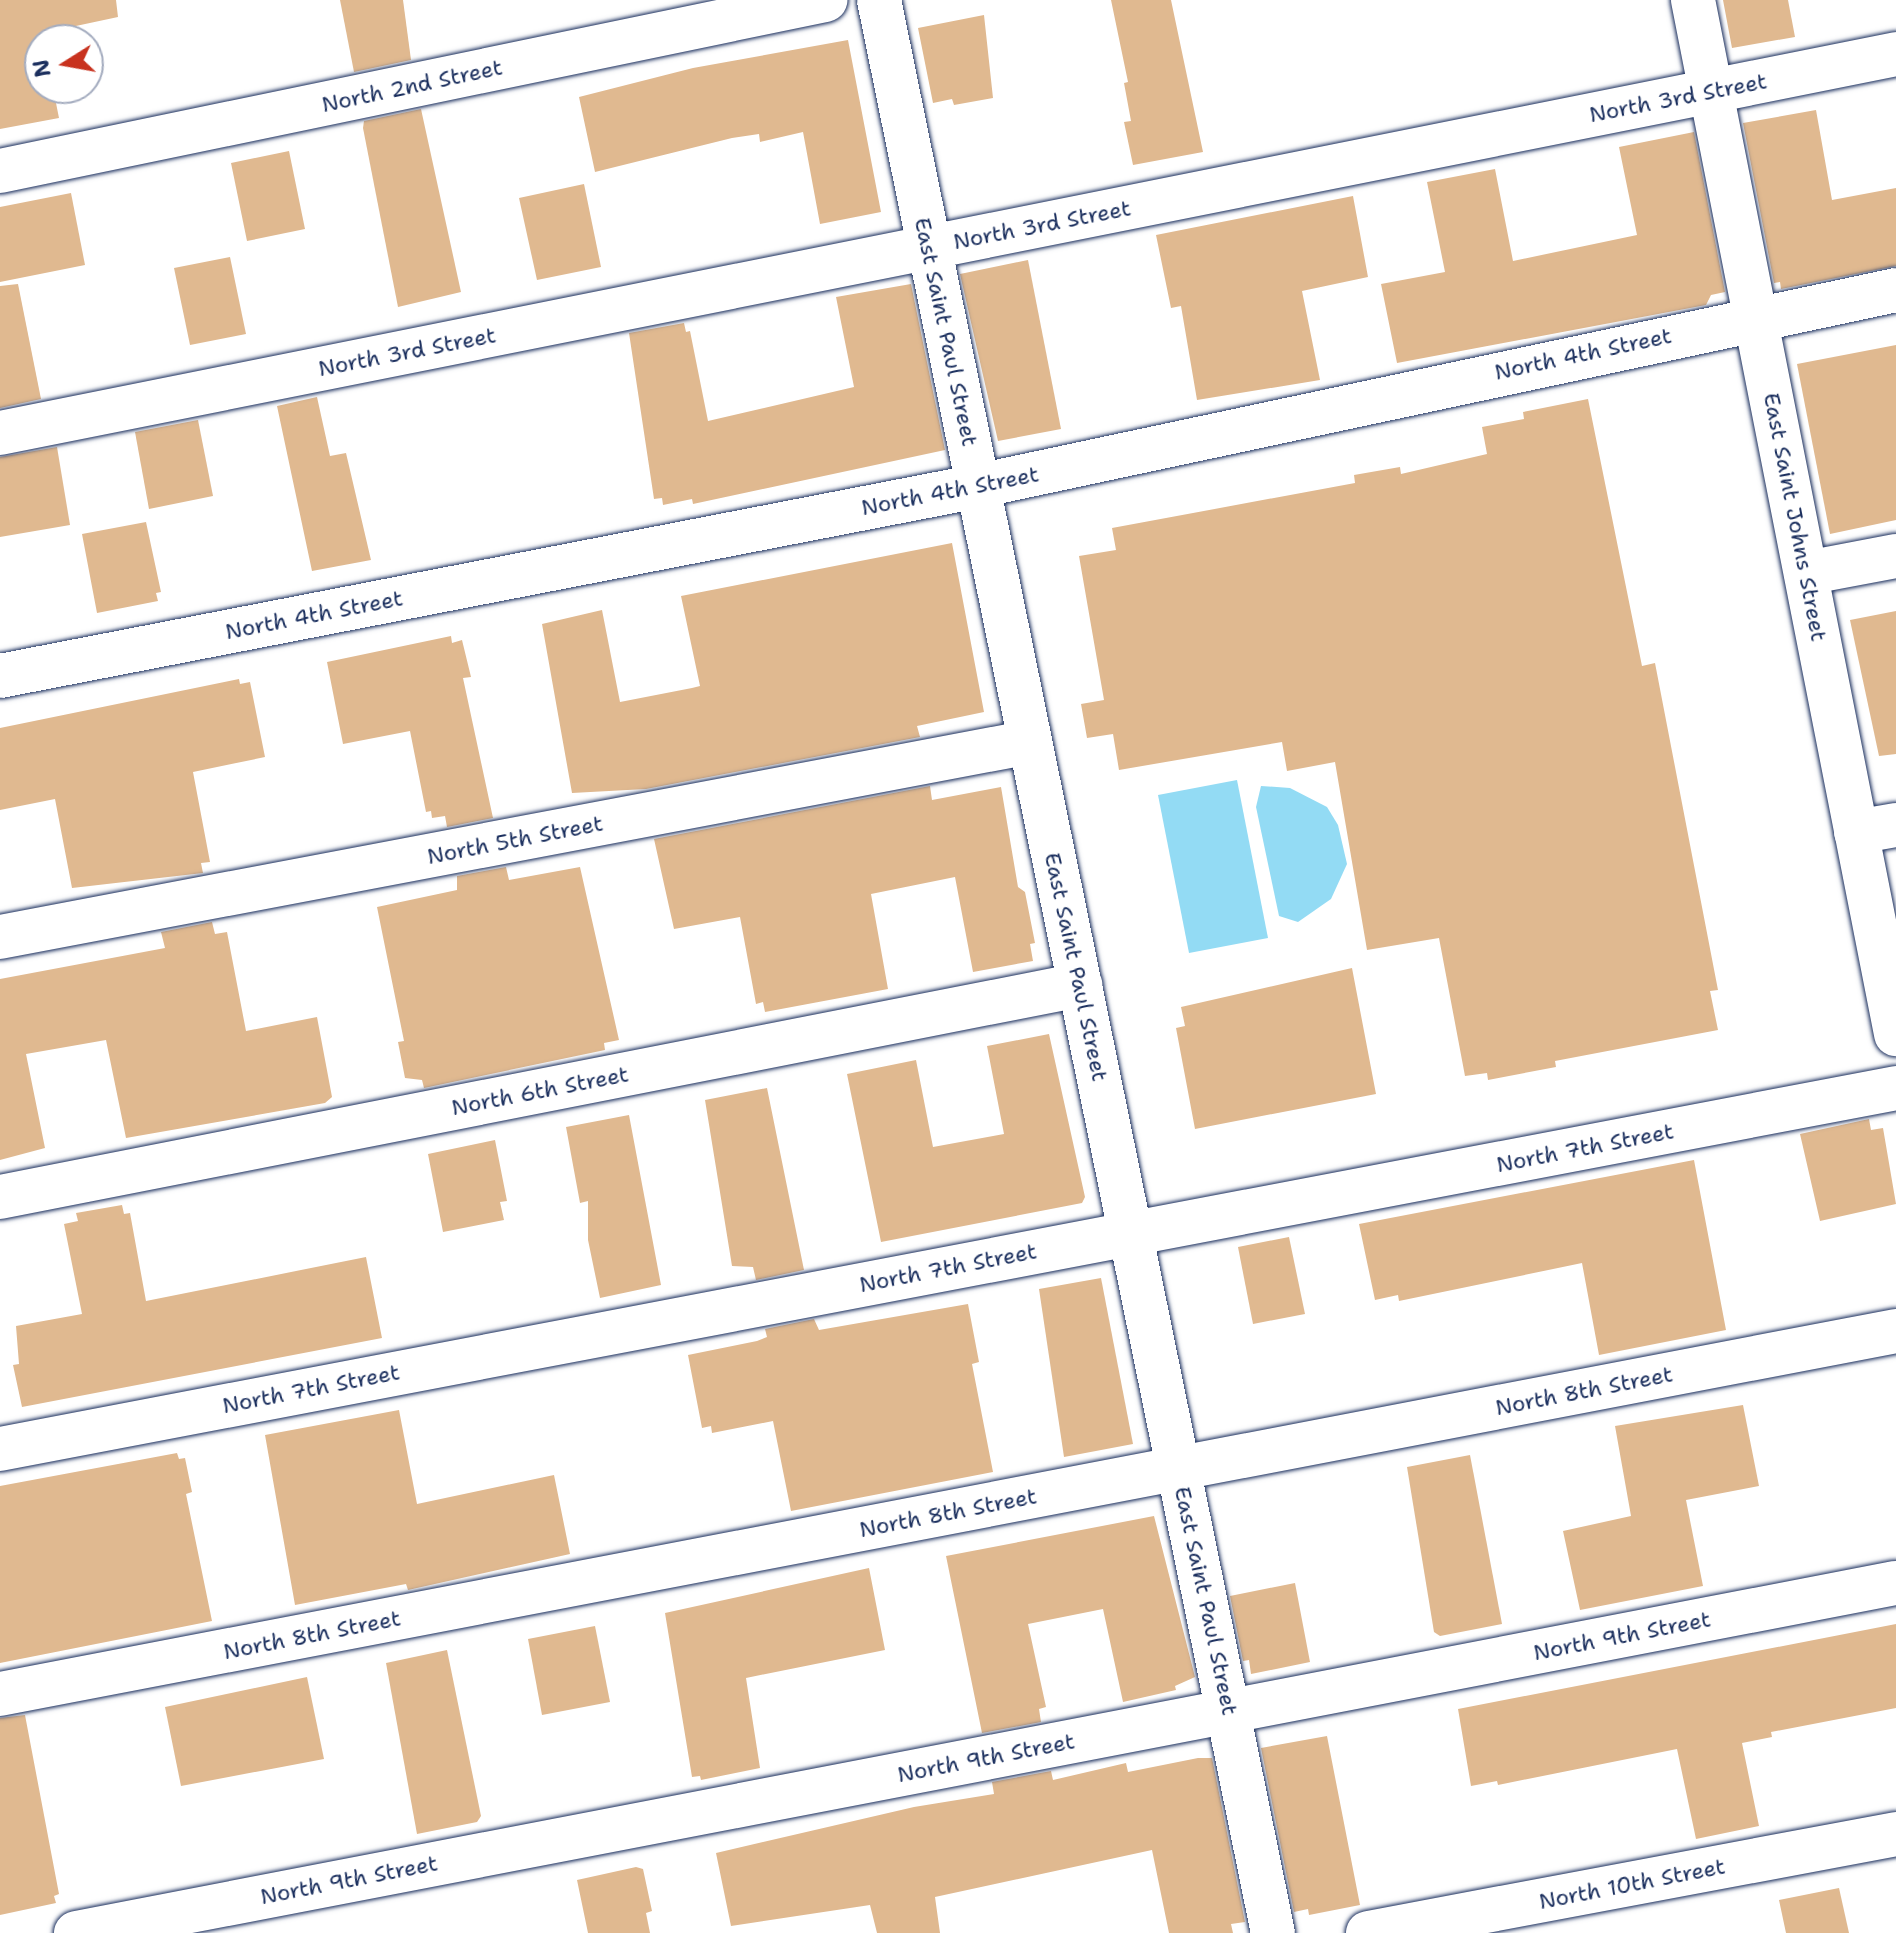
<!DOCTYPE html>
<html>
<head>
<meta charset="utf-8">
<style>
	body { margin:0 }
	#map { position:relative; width:1896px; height:1933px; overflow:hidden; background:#fff; font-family:"Shantell Sans",sans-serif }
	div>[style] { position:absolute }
	.water>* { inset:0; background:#93dbf4 }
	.building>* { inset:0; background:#e0b990 }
	.roads { filter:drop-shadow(0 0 2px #1b2f5e) drop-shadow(0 0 2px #1b2f5e) }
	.minor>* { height:44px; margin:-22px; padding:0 22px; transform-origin:22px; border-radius:22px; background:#fff }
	span { translate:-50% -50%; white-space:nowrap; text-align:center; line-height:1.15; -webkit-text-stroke:6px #fff; paint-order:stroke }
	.street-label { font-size:22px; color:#1b2f5e }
	.north { position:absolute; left:24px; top:24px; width:80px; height:80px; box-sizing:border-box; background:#fff; border:2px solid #a4acbf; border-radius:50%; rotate:259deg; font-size:22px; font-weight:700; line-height:32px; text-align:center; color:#1b2f5e }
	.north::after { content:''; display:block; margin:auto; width:28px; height:36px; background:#c8321e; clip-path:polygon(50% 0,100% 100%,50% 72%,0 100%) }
</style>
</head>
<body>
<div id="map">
	<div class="water">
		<i style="clip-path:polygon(1237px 780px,1268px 938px,1189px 953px,1158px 795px)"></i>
		<i style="clip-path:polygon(1261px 786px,1290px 788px,1327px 807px,1338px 825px,1347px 864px,1331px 899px,1298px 922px,1279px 916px,1256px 807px)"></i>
	</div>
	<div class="building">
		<i style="clip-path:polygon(0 0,116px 0,118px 17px,43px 33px,40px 88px,53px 88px,59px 118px,0 129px)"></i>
		<i style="clip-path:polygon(340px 0,403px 0,411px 60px,354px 72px)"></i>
		<i style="clip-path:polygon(1111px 0,1171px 0,1203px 152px,1133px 165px,1124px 122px,1131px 121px,1124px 83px,1128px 82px)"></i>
		<i style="clip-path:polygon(1723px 0,1788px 0,1795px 37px,1732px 48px)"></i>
		<i style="clip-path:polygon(984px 15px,993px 98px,954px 105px,952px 99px,933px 103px,918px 28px)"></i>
		<i style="clip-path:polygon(848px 40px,881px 212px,820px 224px,803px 132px,760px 142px,759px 134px,732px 138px,595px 172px,579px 97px,693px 68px)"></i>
		<i style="clip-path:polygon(421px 109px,461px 292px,398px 307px,363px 128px,364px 121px)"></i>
		<i style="clip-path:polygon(1816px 110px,1832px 200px,1896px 188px,1896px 266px,1781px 289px,1780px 282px,1774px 283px,1743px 123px)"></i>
		<i style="clip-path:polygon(1694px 132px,1725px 292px,1711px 295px,1706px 305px,1397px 363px,1381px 284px,1445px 272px,1427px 182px,1495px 169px,1513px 261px,1637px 235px,1619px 147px)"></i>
		<i style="clip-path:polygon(289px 151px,305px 229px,247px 241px,231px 163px)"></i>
		<i style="clip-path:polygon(584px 184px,601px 267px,537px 280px,519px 198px)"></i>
		<i style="clip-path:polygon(71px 193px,85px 265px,0 282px,0 207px)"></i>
		<i style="clip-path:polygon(1353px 196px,1368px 277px,1302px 291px,1320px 380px,1197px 400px,1181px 306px,1171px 308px,1156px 235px)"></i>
		<i style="clip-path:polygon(230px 257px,246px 334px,190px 345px,174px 268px)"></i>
		<i style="clip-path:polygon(1028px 260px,1061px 429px,998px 441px,960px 274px)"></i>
		<i style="clip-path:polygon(18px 284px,41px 399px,0 408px,0 286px)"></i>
		<i style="clip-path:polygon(911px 284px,945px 450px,693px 504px,692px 499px,663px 505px,662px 498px,654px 499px,629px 333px,684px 323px,686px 332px,690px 331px,708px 421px,854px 387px,836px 297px)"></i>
		<i style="clip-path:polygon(1896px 345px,1896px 520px,1830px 534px,1797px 364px)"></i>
		<i style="clip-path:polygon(317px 397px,330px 456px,346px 453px,371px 560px,312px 571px,277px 406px)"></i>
		<i style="clip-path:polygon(1588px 399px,1642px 666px,1655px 663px,1718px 990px,1710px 991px,1718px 1030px,1555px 1061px,1556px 1067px,1488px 1080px,1487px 1073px,1465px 1076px,1439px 938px,1367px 950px,1335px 762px,1287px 771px,1282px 742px,1119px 770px,1113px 734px,1087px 738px,1081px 704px,1104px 700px,1079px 556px,1116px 550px,1112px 528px,1355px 483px,1354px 475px,1400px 467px,1401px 474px,1487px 454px,1482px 427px,1524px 419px,1523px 412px)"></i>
		<i style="clip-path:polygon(198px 420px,213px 496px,149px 509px,135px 432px)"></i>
		<i style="clip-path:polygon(57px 447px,70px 525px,0 537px,0 457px)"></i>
		<i style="clip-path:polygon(146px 522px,161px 592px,156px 593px,158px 601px,97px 613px,82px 534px)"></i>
		<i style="clip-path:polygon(952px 543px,984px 712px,917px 726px,920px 737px,646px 789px,572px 793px,542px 624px,602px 610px,620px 702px,692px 688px,700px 686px,681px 596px)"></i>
		<i style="clip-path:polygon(1896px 611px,1896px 754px,1879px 756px,1850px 620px)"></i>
		<i style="clip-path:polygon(451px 636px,452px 643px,462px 640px,471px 677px,463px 678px,493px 818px,447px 827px,445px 816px,432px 818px,431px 811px,426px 812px,410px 731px,343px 744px,327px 662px)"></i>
		<i style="clip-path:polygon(239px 679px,240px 684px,250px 682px,265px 757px,193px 772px,210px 862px,201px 863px,203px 873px,72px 888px,55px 799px,0 810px,0 728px)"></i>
		<i style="clip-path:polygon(930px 786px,932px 800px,1001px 787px,1018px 887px,1025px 892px,1035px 943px,1030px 944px,1033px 961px,973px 972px,955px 877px,871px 894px,888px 989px,765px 1012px,763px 1002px,756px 1004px,740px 917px,674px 929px,654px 839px)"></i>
		<i style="clip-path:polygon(506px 867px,509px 880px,580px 867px,619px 1040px,604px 1043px,605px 1050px,424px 1088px,422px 1080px,405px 1078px,398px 1042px,404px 1041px,377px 907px,457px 890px,457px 876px)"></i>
		<i style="clip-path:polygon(212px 922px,215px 934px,227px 932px,246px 1031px,317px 1017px,332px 1097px,325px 1103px,126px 1138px,106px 1040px,26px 1054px,45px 1148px,0 1160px,0 979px,165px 948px,161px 932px)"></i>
		<i style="clip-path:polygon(1352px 968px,1376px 1094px,1195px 1129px,1176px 1028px,1185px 1026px,1181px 1007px)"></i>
		<i style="clip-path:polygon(1049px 1034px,1085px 1197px,1082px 1203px,881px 1242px,847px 1074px,916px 1060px,933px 1147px,1004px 1134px,987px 1046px)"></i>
		<i style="clip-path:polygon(767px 1088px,804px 1270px,756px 1280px,753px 1267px,732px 1266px,705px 1100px)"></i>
		<i style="clip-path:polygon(629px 1115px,661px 1285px,600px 1298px,588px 1240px,588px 1201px,580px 1203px,566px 1127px)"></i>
		<i style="clip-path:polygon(1869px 1119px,1871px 1130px,1883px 1128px,1896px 1204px,1820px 1221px,1800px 1134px)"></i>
		<i style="clip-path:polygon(495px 1140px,507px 1201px,500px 1202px,504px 1220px,443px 1232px,428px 1154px)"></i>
		<i style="clip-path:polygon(1694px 1160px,1726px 1330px,1599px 1355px,1582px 1263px,1399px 1301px,1398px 1295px,1375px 1300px,1359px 1224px)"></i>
		<i style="clip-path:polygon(122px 1205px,124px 1214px,130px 1213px,146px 1301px,366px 1257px,382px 1338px,22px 1407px,13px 1365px,19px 1364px,16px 1326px,82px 1314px,64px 1224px,78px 1221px,76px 1213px)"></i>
		<i style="clip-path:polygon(1289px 1237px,1305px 1314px,1253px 1324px,1238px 1247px)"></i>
		<i style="clip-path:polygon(1101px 1278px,1133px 1444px,1064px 1457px,1039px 1289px)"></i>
		<i style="clip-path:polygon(968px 1304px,979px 1362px,972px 1364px,993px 1472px,791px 1511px,773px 1421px,712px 1433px,711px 1426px,702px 1428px,688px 1355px,757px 1341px,767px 1337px,765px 1329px,814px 1319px,819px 1330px)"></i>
		<i style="clip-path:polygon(1743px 1405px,1759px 1486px,1686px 1500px,1703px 1586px,1580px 1610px,1563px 1531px,1631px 1516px,1615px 1426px)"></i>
		<i style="clip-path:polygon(399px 1410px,417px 1504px,554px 1475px,570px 1554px,408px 1590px,406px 1584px,295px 1605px,265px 1435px)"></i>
		<i style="clip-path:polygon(177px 1453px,179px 1459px,185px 1458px,192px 1492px,186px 1494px,212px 1621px,0 1663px,0 1486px)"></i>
		<i style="clip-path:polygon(1470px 1455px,1502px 1624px,1440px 1636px,1434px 1632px,1407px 1467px)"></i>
		<i style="clip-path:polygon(1154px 1516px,1195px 1677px,1175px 1686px,1176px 1690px,1123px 1702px,1103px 1609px,1028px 1624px,1046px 1707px,1039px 1709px,1041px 1722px,982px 1733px,946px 1556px)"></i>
		<i style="clip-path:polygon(869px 1568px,885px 1650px,746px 1678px,760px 1768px,701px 1780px,700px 1776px,692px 1777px,665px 1613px)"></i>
		<i style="clip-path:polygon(1295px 1583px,1310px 1662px,1251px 1674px,1249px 1660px,1243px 1661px,1230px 1596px)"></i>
		<i style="clip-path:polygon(1896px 1624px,1896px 1708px,1771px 1732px,1772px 1737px,1742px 1743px,1759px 1826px,1696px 1839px,1677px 1749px,1498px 1785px,1497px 1781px,1471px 1786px,1458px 1709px)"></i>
		<i style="clip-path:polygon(595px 1626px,610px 1702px,542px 1715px,528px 1639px)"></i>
		<i style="clip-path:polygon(447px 1650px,481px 1816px,477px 1822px,417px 1834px,386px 1663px)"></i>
		<i style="clip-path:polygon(307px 1677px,324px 1759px,181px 1786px,165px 1707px)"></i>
		<i style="clip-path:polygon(25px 1715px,59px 1894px,54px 1896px,56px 1903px,0 1915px,0 1718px)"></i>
		<i style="clip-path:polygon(1327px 1736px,1360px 1905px,1309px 1915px,1308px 1909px,1294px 1912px,1261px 1748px)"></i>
		<i style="clip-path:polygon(1198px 1758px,1212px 1758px,1245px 1922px,1231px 1924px,1233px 1933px,1169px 1933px,1152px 1850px,935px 1897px,940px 1933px,877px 1933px,870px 1905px,731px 1926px,716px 1853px,914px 1807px,994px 1794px,992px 1782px,1051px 1771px,1053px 1780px,1126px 1763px,1128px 1772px)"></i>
		<i style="clip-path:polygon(636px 1867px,643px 1869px,652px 1911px,646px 1913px,650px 1933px,588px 1933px,577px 1880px)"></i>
		<i style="clip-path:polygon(1839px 1888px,1849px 1933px,1786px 1933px,1779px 1900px)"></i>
	</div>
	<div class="roads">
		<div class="minor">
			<i style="left:879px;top:0;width:1973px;rotate:78.48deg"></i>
			<i style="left:1693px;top:0;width:1054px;rotate:78.89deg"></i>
			<i style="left:0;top:171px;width:843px;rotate:-11.71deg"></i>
			<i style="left:0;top:433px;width:1934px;rotate:-11.3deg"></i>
			<i style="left:1806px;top:573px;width:92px;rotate:-10.7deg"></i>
			<i style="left:0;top:676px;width:996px;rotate:-10.99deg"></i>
			<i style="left:978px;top:486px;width:939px;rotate:-12.05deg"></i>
			<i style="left:1856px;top:832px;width:41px;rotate:-9.9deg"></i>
			<i style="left:0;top:937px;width:1048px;rotate:-10.72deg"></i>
			<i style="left:0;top:1197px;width:1101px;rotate:-11.11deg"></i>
			<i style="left:0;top:1449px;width:1930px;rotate:-10.78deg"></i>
			<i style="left:0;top:1694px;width:1930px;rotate:-10.84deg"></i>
			<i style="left:76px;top:1933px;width:1853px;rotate:-10.89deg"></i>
			<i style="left:1368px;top:1933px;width:537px;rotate:-10.62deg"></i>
		</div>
	</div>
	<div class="street-label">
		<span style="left:412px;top:86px;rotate:-12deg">North 2nd Street</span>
		<span style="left:1678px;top:98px;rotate:-11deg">North 3rd Street</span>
		<span style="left:1042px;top:225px;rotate:-11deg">North 3rd Street</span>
		<span style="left:946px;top:332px;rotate:78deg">East Saint Paul Street</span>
		<span style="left:407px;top:352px;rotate:-11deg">North 3rd Street</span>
		<span style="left:1583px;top:354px;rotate:-12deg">North 4th Street</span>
		<span style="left:950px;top:491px;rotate:-11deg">North 4th Street</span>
		<span style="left:1795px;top:517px;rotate:79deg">East Saint Johns Street</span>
		<span style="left:314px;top:615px;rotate:-11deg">North 4th Street</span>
		<span style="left:515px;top:840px;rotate:-11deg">North 5th Street</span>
		<span style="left:1076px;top:967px;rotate:78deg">East Saint Paul Street</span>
		<span style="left:540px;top:1091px;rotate:-11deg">North 6th Street</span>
		<span style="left:1585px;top:1148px;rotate:-11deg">North 7th Street</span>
		<span style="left:948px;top:1268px;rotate:-11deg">North 7th Street</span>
		<span style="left:311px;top:1389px;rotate:-11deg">North 7th Street</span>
		<span style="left:1584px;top:1391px;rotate:-11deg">North 8th Street</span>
		<span style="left:948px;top:1513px;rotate:-11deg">North 8th Street</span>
		<span style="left:1206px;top:1601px;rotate:78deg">East Saint Paul Street</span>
		<span style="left:312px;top:1635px;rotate:-11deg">North 8th Street</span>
		<span style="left:1622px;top:1636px;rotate:-11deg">North 9th Street</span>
		<span style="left:986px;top:1758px;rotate:-11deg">North 9th Street</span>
		<span style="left:349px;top:1880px;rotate:-11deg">North 9th Street</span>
		<span style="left:1632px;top:1884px;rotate:-11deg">North 10th Street</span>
	</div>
	<div class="north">N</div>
</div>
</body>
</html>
